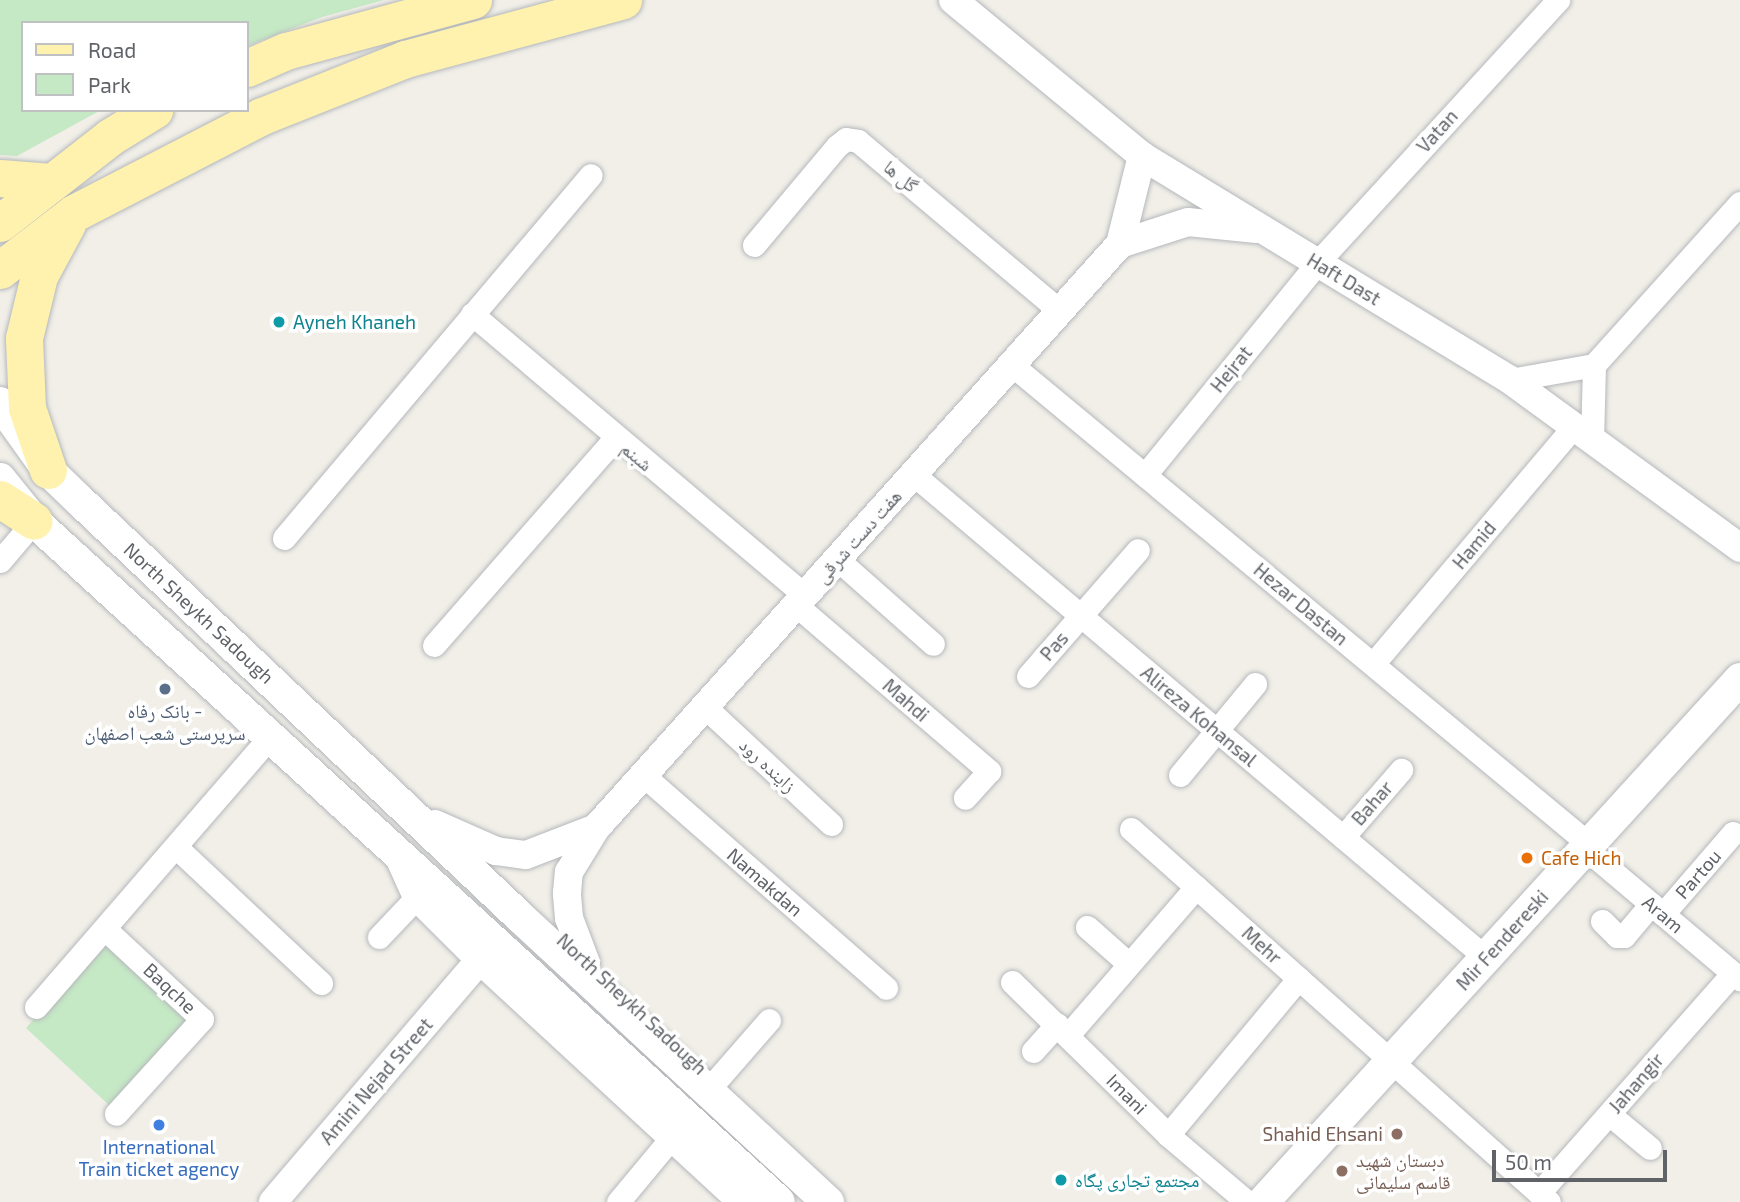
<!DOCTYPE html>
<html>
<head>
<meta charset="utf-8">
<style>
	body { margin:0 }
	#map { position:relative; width:1740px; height:1202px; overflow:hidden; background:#f1efe8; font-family:"Exo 2","Noto Naskh Arabic",sans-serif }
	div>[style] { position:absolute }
	.green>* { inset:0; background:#c5e8c5 }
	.roads { filter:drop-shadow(0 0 2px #b5b8bc) drop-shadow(0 0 2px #b5b8bc) }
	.minor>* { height:23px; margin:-11.5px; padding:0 11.5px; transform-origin:11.5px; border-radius:11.5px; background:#fff }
	.tertiary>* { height:28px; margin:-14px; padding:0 14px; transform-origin:14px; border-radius:14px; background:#fff }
	.secondary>* { height:32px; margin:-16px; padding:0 16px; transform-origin:16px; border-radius:16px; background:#fff }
	.primary>* { height:37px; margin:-18.5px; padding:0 18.5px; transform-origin:18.5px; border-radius:18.5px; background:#fff2af }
	.dots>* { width:19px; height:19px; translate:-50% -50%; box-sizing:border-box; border:4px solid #fff; border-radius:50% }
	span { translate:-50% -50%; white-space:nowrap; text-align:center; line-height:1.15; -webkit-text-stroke:7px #fff; paint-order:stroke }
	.street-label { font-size:19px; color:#5f6368 }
	.culture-label { font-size:19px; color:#0d838f }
	.left { translate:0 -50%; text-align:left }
	.service-label { font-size:19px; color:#4e5e75 }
	.food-label { font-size:19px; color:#c56008 }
	.education-label { font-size:19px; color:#785e54 }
	.right { translate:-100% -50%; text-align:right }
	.shop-label { font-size:19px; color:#366cbe }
	.legend { position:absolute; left:21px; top:21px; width:228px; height:91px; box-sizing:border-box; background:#fff; border:2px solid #bfc1c3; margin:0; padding:9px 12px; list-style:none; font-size:21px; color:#5f6368 }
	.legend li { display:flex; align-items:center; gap:14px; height:35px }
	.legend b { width:35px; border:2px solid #bfc1c3 }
	.scale { position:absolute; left:1492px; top:1150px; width:175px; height:32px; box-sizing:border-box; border:4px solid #5f6368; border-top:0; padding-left:9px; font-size:21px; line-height:24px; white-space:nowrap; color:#5f6368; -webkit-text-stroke:5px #fff; paint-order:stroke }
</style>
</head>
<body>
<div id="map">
	<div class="green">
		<i style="clip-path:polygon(0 0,384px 0,322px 17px,247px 46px,247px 23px,23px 23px,23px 110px,101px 110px,17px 156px,0 155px)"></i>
		<i style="clip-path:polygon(105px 937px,192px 1017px,111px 1107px,26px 1028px)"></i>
	</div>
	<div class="roads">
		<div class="minor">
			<i style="left:754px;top:245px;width:129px;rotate:-50deg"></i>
			<i style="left:837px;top:146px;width:11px;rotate:-38deg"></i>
			<i style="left:846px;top:139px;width:12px;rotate:9deg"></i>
			<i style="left:858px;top:141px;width:264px;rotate:40.1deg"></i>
			<i style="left:472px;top:314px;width:436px;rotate:40.2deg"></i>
			<i style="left:1012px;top:365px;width:750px;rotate:39.7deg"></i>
			<i style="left:1594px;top:365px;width:218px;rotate:-48deg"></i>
			<i style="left:1510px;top:380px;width:85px;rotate:-10.1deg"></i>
			<i style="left:1594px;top:365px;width:74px;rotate:91.5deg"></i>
			<i style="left:913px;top:474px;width:749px;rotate:40.18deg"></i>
			<i style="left:1145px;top:475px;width:273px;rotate:-50.9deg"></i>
			<i style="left:1317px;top:263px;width:357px;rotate:-47.5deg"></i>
			<i style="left:284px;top:538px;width:475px;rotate:-49.8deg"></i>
			<i style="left:837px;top:559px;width:128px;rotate:41.5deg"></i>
			<i style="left:0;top:561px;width:52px;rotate:-49.6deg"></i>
			<i style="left:796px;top:605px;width:255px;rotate:40.7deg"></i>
			<i style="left:989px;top:771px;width:36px;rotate:132deg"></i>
			<i style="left:434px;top:645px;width:275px;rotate:-48.8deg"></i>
			<i style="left:1373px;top:664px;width:312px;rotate:-49.8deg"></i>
			<i style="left:1028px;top:676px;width:167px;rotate:-48.9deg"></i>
			<i style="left:705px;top:707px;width:172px;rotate:42.9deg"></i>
			<i style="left:643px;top:775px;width:323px;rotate:41.2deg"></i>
			<i style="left:1180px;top:775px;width:118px;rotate:-50.5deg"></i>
			<i style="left:1131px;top:829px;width:560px;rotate:41.74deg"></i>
			<i style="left:1343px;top:837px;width:89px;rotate:-49.1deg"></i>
			<i style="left:176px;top:847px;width:199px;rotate:43.2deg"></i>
			<i style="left:1586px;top:849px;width:202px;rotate:40.2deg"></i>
			<i style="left:1663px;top:914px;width:107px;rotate:-49.2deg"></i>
			<i style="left:1602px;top:921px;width:21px;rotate:45deg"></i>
			<i style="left:1617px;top:936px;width:7px"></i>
			<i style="left:1624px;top:936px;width:42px;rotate:-49.8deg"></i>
			<i style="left:1087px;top:927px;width:56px;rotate:41.4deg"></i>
			<i style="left:105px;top:929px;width:132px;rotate:42.9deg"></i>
			<i style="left:202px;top:1019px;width:128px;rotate:132.2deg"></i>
			<i style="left:379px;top:937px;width:55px;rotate:-46.5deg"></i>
			<i style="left:1012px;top:982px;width:219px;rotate:44.4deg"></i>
			<i style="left:1168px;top:1135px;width:104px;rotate:40.3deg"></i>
			<i style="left:36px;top:1007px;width:359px;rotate:-49.1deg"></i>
			<i style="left:1068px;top:1035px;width:196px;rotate:-49.1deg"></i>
			<i style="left:1033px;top:1051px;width:36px;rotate:-48deg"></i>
			<i style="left:715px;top:1082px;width:82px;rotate:-48.9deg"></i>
			<i style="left:1609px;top:1114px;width:53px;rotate:39.7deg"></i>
			<i style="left:1168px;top:1135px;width:204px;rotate:-50.2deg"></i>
			<i style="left:1539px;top:1193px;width:293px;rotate:-48.6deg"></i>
			<i style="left:618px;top:1202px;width:85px;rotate:-50.3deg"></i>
		</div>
		<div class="tertiary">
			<i style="left:953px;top:0;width:245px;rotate:39.5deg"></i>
			<i style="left:1142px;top:156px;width:431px;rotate:31.3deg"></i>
			<i style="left:1510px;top:380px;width:285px;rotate:36.1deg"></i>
			<i style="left:1120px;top:244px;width:71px;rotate:-17.9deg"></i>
			<i style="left:1188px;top:222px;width:69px;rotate:5.8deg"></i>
			<i style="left:435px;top:824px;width:67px;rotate:23.9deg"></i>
			<i style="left:496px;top:851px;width:30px;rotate:8deg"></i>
			<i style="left:526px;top:855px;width:75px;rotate:-21.1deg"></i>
			<i style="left:398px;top:855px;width:46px;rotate:65.7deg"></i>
			<i style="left:417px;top:897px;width:89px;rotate:45deg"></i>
			<i style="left:480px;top:960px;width:357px;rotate:42.7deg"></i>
			<i style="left:586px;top:963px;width:48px;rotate:-110.7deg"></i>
			<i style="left:569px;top:918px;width:25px;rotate:-95deg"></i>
			<i style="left:567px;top:893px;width:21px;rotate:-85deg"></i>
			<i style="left:569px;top:872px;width:52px;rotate:-58.5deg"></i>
			<i style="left:596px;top:828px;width:785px;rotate:-48.1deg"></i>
			<i style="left:1120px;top:244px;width:91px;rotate:-76deg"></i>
			<i style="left:273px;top:1202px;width:318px;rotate:-49.5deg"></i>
		</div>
		<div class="secondary">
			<i style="left:0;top:403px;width:82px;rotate:54.4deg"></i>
			<i style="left:48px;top:470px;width:42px;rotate:44deg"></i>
			<i style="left:78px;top:499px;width:608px;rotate:43.4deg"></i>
			<i style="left:520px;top:917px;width:420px;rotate:42.8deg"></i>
			<i style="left:0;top:479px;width:54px;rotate:51deg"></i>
			<i style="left:34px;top:521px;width:1009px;rotate:42.43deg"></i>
			<i style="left:1263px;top:1202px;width:708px;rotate:-47.63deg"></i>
		</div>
		<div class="primary">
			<i style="left:247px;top:68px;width:43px;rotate:-23.6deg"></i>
			<i style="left:286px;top:51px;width:194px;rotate:-15.3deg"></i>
			<i style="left:0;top:178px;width:51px;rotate:4.5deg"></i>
			<i style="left:0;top:223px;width:140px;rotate:-38deg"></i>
			<i style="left:110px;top:137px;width:52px;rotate:-31.5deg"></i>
			<i style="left:0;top:270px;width:93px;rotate:-37.6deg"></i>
			<i style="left:74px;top:213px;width:212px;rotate:-27.3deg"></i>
			<i style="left:262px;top:116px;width:154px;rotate:-21.7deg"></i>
			<i style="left:405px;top:59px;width:226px;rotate:-15.1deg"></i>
			<i style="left:48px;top:470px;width:65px;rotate:-108.7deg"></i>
			<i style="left:27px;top:408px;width:70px;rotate:-92.5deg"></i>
			<i style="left:24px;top:338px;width:64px;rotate:-76.4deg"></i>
			<i style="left:39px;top:276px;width:59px;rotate:-61.7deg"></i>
			<i style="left:0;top:499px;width:40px;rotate:32.9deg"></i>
		</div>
	</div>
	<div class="dots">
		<i style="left:279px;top:322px;background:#0f9aa8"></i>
		<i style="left:165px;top:689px;background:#5c6f8a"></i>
		<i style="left:1527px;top:858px;background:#e8710a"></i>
		<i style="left:159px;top:1125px;background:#3f7fe0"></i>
		<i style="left:1397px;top:1134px;background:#8d6e63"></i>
		<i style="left:1342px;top:1171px;background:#8d6e63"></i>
		<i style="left:1061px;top:1180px;background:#0f9aa8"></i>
	</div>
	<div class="street-label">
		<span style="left:1437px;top:131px;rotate:-48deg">Vatan</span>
		<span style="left:901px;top:176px;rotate:40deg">گل ها</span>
		<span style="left:1344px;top:279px;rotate:31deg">Haft Dast</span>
		<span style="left:1231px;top:369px;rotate:-51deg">Hejrat</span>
		<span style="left:637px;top:456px;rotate:40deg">شبنم</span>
		<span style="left:858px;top:536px;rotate:-48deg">هفت دست شرقی</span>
		<span style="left:1474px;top:545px;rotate:-50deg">Hamid</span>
		<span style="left:1301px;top:604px;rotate:40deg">Hezar Dastan</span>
		<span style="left:199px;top:613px;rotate:43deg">North Sheykh Sadough</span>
		<span style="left:1054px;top:646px;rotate:-49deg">Pas</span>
		<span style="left:906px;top:700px;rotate:41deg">Mahdi</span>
		<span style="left:1199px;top:716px;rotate:40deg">Alireza Kohansal</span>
		<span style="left:768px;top:765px;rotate:43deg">زاینده رود</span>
		<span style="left:1372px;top:803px;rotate:-49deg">Bahar</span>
		<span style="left:1698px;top:874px;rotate:-49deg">Partou</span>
		<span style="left:765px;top:882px;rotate:41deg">Namakdan</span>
		<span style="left:1663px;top:914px;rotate:40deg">Aram</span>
		<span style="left:1502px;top:940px;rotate:-48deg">Mir Fendereski</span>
		<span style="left:1262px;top:945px;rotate:42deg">Mehr</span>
		<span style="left:170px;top:988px;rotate:43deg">Baqche</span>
		<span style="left:632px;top:1004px;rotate:43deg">North Sheykh Sadough</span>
		<span style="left:376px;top:1081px;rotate:-49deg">Amini Nejad Street</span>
		<span style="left:1636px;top:1083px;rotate:-49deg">Jahangir</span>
		<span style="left:1127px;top:1094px;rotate:45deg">Imani</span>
	</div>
	<div class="culture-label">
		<span class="left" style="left:293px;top:322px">Ayneh Khaneh</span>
		<span class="left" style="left:1075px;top:1180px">مجتمع تجاری پگاه</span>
	</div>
	<div class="service-label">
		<span style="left:165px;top:722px">بانک رفاه -<br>سرپرستی شعب اصفهان</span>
	</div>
	<div class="food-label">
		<span class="left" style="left:1541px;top:858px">Cafe Hich</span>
	</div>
	<div class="education-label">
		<span class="right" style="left:1383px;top:1134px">Shahid Ehsani</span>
		<span class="left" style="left:1356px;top:1171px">دبستان شهید<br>قاسم سلیمانی</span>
	</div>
	<div class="shop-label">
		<span style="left:159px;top:1158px">International<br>Train ticket agency</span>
	</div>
	<ul class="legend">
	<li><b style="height:9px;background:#fff2af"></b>Road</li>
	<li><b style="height:19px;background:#c5e8c5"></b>Park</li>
	</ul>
	<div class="scale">50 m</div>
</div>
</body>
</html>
